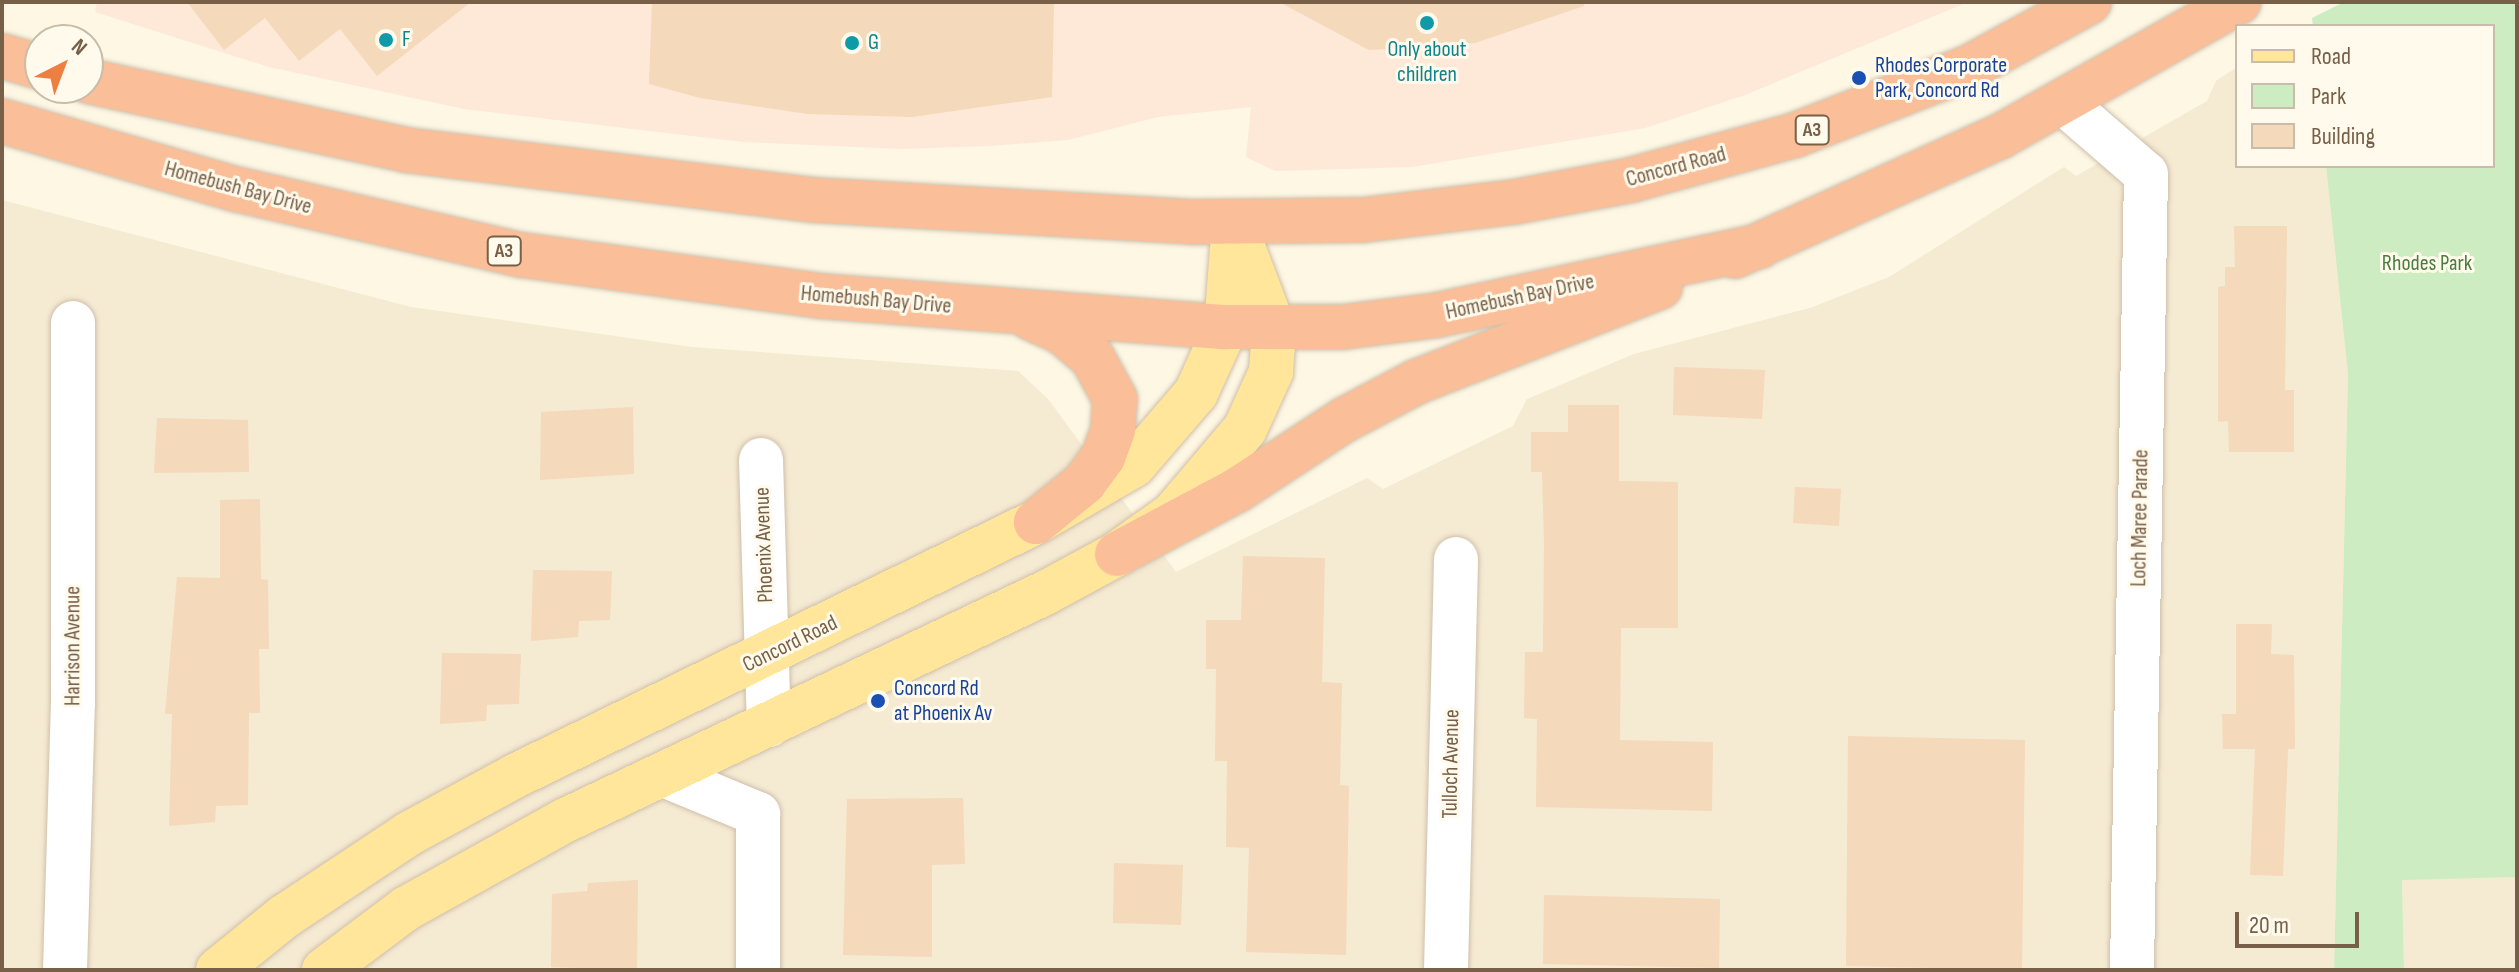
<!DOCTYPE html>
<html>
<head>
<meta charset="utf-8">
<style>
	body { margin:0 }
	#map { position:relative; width:2519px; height:972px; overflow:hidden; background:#fdf7e4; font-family:"Sofia Sans Condensed",sans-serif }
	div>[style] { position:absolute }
	.residential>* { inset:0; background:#f5ead2 }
	.commercial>* { inset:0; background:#fee8d7 }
	.green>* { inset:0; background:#cdecc2 }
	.building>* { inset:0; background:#f4d9ba }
	.roads { filter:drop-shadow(0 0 2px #cfbfaa) drop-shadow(0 0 2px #cfbfaa) }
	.street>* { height:44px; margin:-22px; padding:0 22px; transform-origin:22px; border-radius:22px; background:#fff }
	.primary>* { height:44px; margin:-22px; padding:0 22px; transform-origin:22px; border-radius:22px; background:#ffe69a }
	.highway>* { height:44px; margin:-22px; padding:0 22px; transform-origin:22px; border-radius:22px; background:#fabe98 }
	.dots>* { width:22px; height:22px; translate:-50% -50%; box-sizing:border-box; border:4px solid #fffaeb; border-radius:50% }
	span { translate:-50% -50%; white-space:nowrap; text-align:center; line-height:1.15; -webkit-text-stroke:6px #fffaeb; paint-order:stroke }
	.shield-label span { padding:2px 6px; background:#fffaeb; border:2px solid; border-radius:6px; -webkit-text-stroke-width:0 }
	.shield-label { font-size:20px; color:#775f48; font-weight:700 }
	.culture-label { font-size:22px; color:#0d838f }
	.left { translate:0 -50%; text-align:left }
	.transit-label { font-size:22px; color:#164399 }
	.street-label { font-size:22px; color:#775f48 }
	.park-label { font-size:22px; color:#4a7e40 }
	.frame { position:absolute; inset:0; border:4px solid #775f48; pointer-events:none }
	.legend { position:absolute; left:2235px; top:24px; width:260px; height:144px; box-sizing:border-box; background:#fffaeb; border:2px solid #c9bcaa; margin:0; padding:10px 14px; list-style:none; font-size:24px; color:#775f48 }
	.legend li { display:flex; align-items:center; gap:16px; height:40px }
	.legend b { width:40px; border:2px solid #c9bcaa }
	.north { position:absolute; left:24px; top:24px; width:80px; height:80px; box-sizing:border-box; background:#fffaeb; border:2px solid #c9bcaa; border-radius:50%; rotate:42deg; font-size:22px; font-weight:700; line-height:32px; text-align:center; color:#775f48 }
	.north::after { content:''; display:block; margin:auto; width:28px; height:36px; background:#ed7f43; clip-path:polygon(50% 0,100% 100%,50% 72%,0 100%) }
	.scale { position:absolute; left:2235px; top:912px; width:124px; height:36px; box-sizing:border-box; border:4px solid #775f48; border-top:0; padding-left:10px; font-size:24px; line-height:28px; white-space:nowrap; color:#775f48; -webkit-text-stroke:6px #fffaeb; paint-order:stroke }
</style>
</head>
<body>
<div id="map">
	<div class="residential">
		<i style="clip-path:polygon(2237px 67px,2237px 166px,2326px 166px,2348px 374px,2334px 970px,2px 970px,2px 200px,411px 307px,692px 347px,1018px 371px,1048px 399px,1176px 572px,1367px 478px,1383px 489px,1513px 426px,1527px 399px,1634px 354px,1810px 308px,1889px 277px,2064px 167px,2076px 176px,2207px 101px,2216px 81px)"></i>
		<i style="clip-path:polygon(2517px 877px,2517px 970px,2404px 970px,2402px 879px)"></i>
	</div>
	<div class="commercial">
		<i style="clip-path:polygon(97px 2px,1968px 2px,1745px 95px,1645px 128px,1412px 167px,1275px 171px,1246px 157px,1251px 107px,1158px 117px,1068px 140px,989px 146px,901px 149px,743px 142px,464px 109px,269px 67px,95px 12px)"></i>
	</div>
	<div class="green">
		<i style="clip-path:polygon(2344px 2px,2517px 2px,2517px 877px,2402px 880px,2404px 970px,2334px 970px,2348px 374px,2326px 166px,2493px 166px,2493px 26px,2313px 26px,2312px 18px)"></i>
	</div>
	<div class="building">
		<i style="clip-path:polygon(187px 2px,471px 2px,377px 76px,340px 29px,299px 61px,265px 18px,224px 50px)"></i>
		<i style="clip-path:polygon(652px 2px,1054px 2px,1052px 97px,912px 117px,808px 114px,700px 98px,649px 84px)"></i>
		<i style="clip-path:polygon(1279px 2px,1584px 2px,1584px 6px,1475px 43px,1369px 50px)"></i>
		<i style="clip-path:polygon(2234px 226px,2287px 226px,2285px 390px,2294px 390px,2294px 452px,2229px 452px,2228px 421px,2218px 422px,2218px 287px,2225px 286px,2225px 267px,2235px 267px)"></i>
		<i style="clip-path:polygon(1674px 367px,1765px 370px,1762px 419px,1673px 415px)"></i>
		<i style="clip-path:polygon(1568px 405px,1619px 405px,1619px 481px,1678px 482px,1678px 628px,1621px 628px,1620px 740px,1713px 742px,1712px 811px,1536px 807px,1537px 719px,1524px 718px,1525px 652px,1543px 652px,1544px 542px,1542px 472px,1531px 472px,1531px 432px,1568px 432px)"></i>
		<i style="clip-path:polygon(633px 407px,634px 474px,540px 480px,541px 412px)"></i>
		<i style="clip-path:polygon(157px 418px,248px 420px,249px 472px,154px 473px)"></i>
		<i style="clip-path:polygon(1795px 487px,1841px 489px,1839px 526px,1793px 523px)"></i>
		<i style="clip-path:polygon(260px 499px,261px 579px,268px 580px,269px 649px,259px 649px,260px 713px,249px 713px,248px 805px,216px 806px,215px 822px,169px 826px,172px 714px,165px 714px,177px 577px,220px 578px,220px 500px)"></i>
		<i style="clip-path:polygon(1243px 556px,1325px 558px,1322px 682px,1342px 683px,1340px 785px,1349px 786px,1346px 955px,1246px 952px,1249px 848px,1226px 847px,1227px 761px,1215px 761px,1216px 669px,1206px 669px,1206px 620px,1241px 620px)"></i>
		<i style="clip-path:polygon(533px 570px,612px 571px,610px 620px,579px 621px,578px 637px,531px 641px)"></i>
		<i style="clip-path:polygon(2236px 624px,2272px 624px,2271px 654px,2294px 655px,2295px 749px,2288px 749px,2283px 876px,2250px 875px,2255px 749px,2223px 749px,2222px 714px,2236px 714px)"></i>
		<i style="clip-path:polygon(442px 653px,521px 654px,519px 704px,487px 705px,486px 721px,440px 724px)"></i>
		<i style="clip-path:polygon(1848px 736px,2025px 740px,2022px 970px,1846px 966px)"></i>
		<i style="clip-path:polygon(963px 798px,965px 864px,932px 865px,932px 957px,843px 955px,847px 799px)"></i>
		<i style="clip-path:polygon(1114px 863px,1183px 865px,1181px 925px,1113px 923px)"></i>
		<i style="clip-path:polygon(638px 880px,637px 970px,551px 967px,552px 894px,587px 891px,588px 883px)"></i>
		<i style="clip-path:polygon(1544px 895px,1720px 899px,1719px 968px,1543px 964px)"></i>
	</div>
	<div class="roads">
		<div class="street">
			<i style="left:2064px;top:103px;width:108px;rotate:40.9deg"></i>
			<i style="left:2146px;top:174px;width:796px;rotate:91.01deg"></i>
			<i style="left:761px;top:460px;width:265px;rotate:88.3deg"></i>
			<i style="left:664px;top:775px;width:102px;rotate:22.5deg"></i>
			<i style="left:758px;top:814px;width:156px;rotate:90deg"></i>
			<i style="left:65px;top:970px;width:267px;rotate:-88.3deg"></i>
			<i style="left:73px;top:703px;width:380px;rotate:-90deg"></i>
			<i style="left:1446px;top:970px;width:411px;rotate:-88.6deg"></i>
		</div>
		<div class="primary">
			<i style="left:218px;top:970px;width:86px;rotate:-38.9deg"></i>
			<i style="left:285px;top:916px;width:150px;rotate:-33.6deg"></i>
			<i style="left:410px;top:833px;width:119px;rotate:-28.5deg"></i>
			<i style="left:515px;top:776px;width:580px;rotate:-25.99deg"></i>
			<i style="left:1036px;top:522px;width:113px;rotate:-30.2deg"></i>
			<i style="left:1134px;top:465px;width:95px;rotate:-49.3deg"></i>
			<i style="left:1196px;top:393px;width:72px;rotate:-65.6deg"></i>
			<i style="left:1226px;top:327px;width:105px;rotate:-85.6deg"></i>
			<i style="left:324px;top:970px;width:104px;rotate:-36.8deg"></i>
			<i style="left:407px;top:908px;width:182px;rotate:-29deg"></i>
			<i style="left:566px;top:820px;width:530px;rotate:-25.36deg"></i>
			<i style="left:1045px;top:593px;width:82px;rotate:-28.4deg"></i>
			<i style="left:1117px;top:554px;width:69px;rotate:-35.5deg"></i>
			<i style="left:1173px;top:514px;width:111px;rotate:-49.7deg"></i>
			<i style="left:1245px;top:429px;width:63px;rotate:-65.5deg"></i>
			<i style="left:1271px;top:372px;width:43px;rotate:-86deg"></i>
			<i style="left:1274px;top:329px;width:98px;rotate:-110.8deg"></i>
		</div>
		<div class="highway">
			<i style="left:2px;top:56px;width:40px;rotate:16deg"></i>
			<i style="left:88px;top:81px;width:325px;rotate:12.2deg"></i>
			<i style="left:406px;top:150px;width:410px;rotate:7deg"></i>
			<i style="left:813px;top:200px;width:380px;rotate:3.3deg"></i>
			<i style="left:1192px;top:222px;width:171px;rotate:-0.7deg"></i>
			<i style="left:1363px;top:220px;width:152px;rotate:-6.8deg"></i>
			<i style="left:1514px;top:202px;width:119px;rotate:-10.6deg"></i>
			<i style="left:1631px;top:180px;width:170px;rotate:-15.3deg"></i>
			<i style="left:1795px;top:135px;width:186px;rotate:-21.2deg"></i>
			<i style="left:1968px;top:68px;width:138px;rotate:-28.6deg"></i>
			<i style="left:2px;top:121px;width:243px;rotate:16.3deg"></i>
			<i style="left:235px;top:189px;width:294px;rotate:13deg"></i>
			<i style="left:522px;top:255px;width:301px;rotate:7.8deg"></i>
			<i style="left:820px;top:296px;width:407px;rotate:4.4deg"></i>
			<i style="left:1226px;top:327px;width:117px"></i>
			<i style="left:1343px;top:327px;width:96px;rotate:-7.2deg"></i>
			<i style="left:1438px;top:315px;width:329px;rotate:-12.1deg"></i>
			<i style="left:1735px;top:256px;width:290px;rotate:-24.3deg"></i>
			<i style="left:1999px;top:137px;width:275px;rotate:-29.4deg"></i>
			<i style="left:1031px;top:318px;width:34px;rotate:24deg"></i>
			<i style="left:1062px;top:332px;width:39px;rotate:40deg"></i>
			<i style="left:1092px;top:357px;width:48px;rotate:61.3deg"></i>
			<i style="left:1115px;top:399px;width:31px;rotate:94deg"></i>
			<i style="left:1113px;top:430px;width:29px;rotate:110deg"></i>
			<i style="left:1103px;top:457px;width:32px;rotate:126deg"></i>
			<i style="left:1084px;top:483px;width:62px;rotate:140.9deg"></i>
			<i style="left:1117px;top:554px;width:136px;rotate:-28.1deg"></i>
			<i style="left:1237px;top:490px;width:128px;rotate:-33.2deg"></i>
			<i style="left:1344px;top:420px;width:81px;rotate:-27.8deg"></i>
			<i style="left:1416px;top:382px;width:262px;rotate:-21.3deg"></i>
		</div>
	</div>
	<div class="dots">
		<i style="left:1427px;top:23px;background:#0f9aa8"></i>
		<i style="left:386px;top:40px;background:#0f9aa8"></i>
		<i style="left:852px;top:43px;background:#0f9aa8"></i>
		<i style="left:1859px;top:78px;background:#1a4fb4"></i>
		<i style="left:878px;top:701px;background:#1a4fb4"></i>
	</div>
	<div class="shield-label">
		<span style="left:1812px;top:130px">A3</span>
		<span style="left:504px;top:251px">A3</span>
	</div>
	<div class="culture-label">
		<span class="left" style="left:402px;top:40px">F</span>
		<span class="left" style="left:868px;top:43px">G</span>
		<span style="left:1427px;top:62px">Only about<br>children</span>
	</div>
	<div class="transit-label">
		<span class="left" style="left:1875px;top:78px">Rhodes Corporate<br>Park, Concord Rd</span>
		<span class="left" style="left:894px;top:701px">Concord Rd<br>at Phoenix Av</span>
	</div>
	<div class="street-label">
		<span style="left:1676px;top:167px;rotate:-15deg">Concord Road</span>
		<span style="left:238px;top:188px;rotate:15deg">Homebush Bay Drive</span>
		<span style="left:1520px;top:297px;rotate:-12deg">Homebush Bay Drive</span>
		<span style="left:876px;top:300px;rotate:5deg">Homebush Bay Drive</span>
		<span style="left:2140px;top:518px;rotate:-89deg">Loch Maree Parade</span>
		<span style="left:764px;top:545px;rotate:-92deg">Phoenix Avenue</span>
		<span style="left:790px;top:644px;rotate:-26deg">Concord Road</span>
		<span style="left:73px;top:646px;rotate:-90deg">Harrison Avenue</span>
		<span style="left:1451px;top:764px;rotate:-89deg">Tulloch Avenue</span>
	</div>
	<div class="park-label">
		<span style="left:2427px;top:264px">Rhodes Park</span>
	</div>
	<div class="frame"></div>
	<ul class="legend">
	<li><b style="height:10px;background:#ffe69a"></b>Road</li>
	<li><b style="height:22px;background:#cdecc2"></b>Park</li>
	<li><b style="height:22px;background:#f4d9ba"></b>Building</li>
	</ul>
	<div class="north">N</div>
	<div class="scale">20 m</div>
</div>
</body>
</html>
